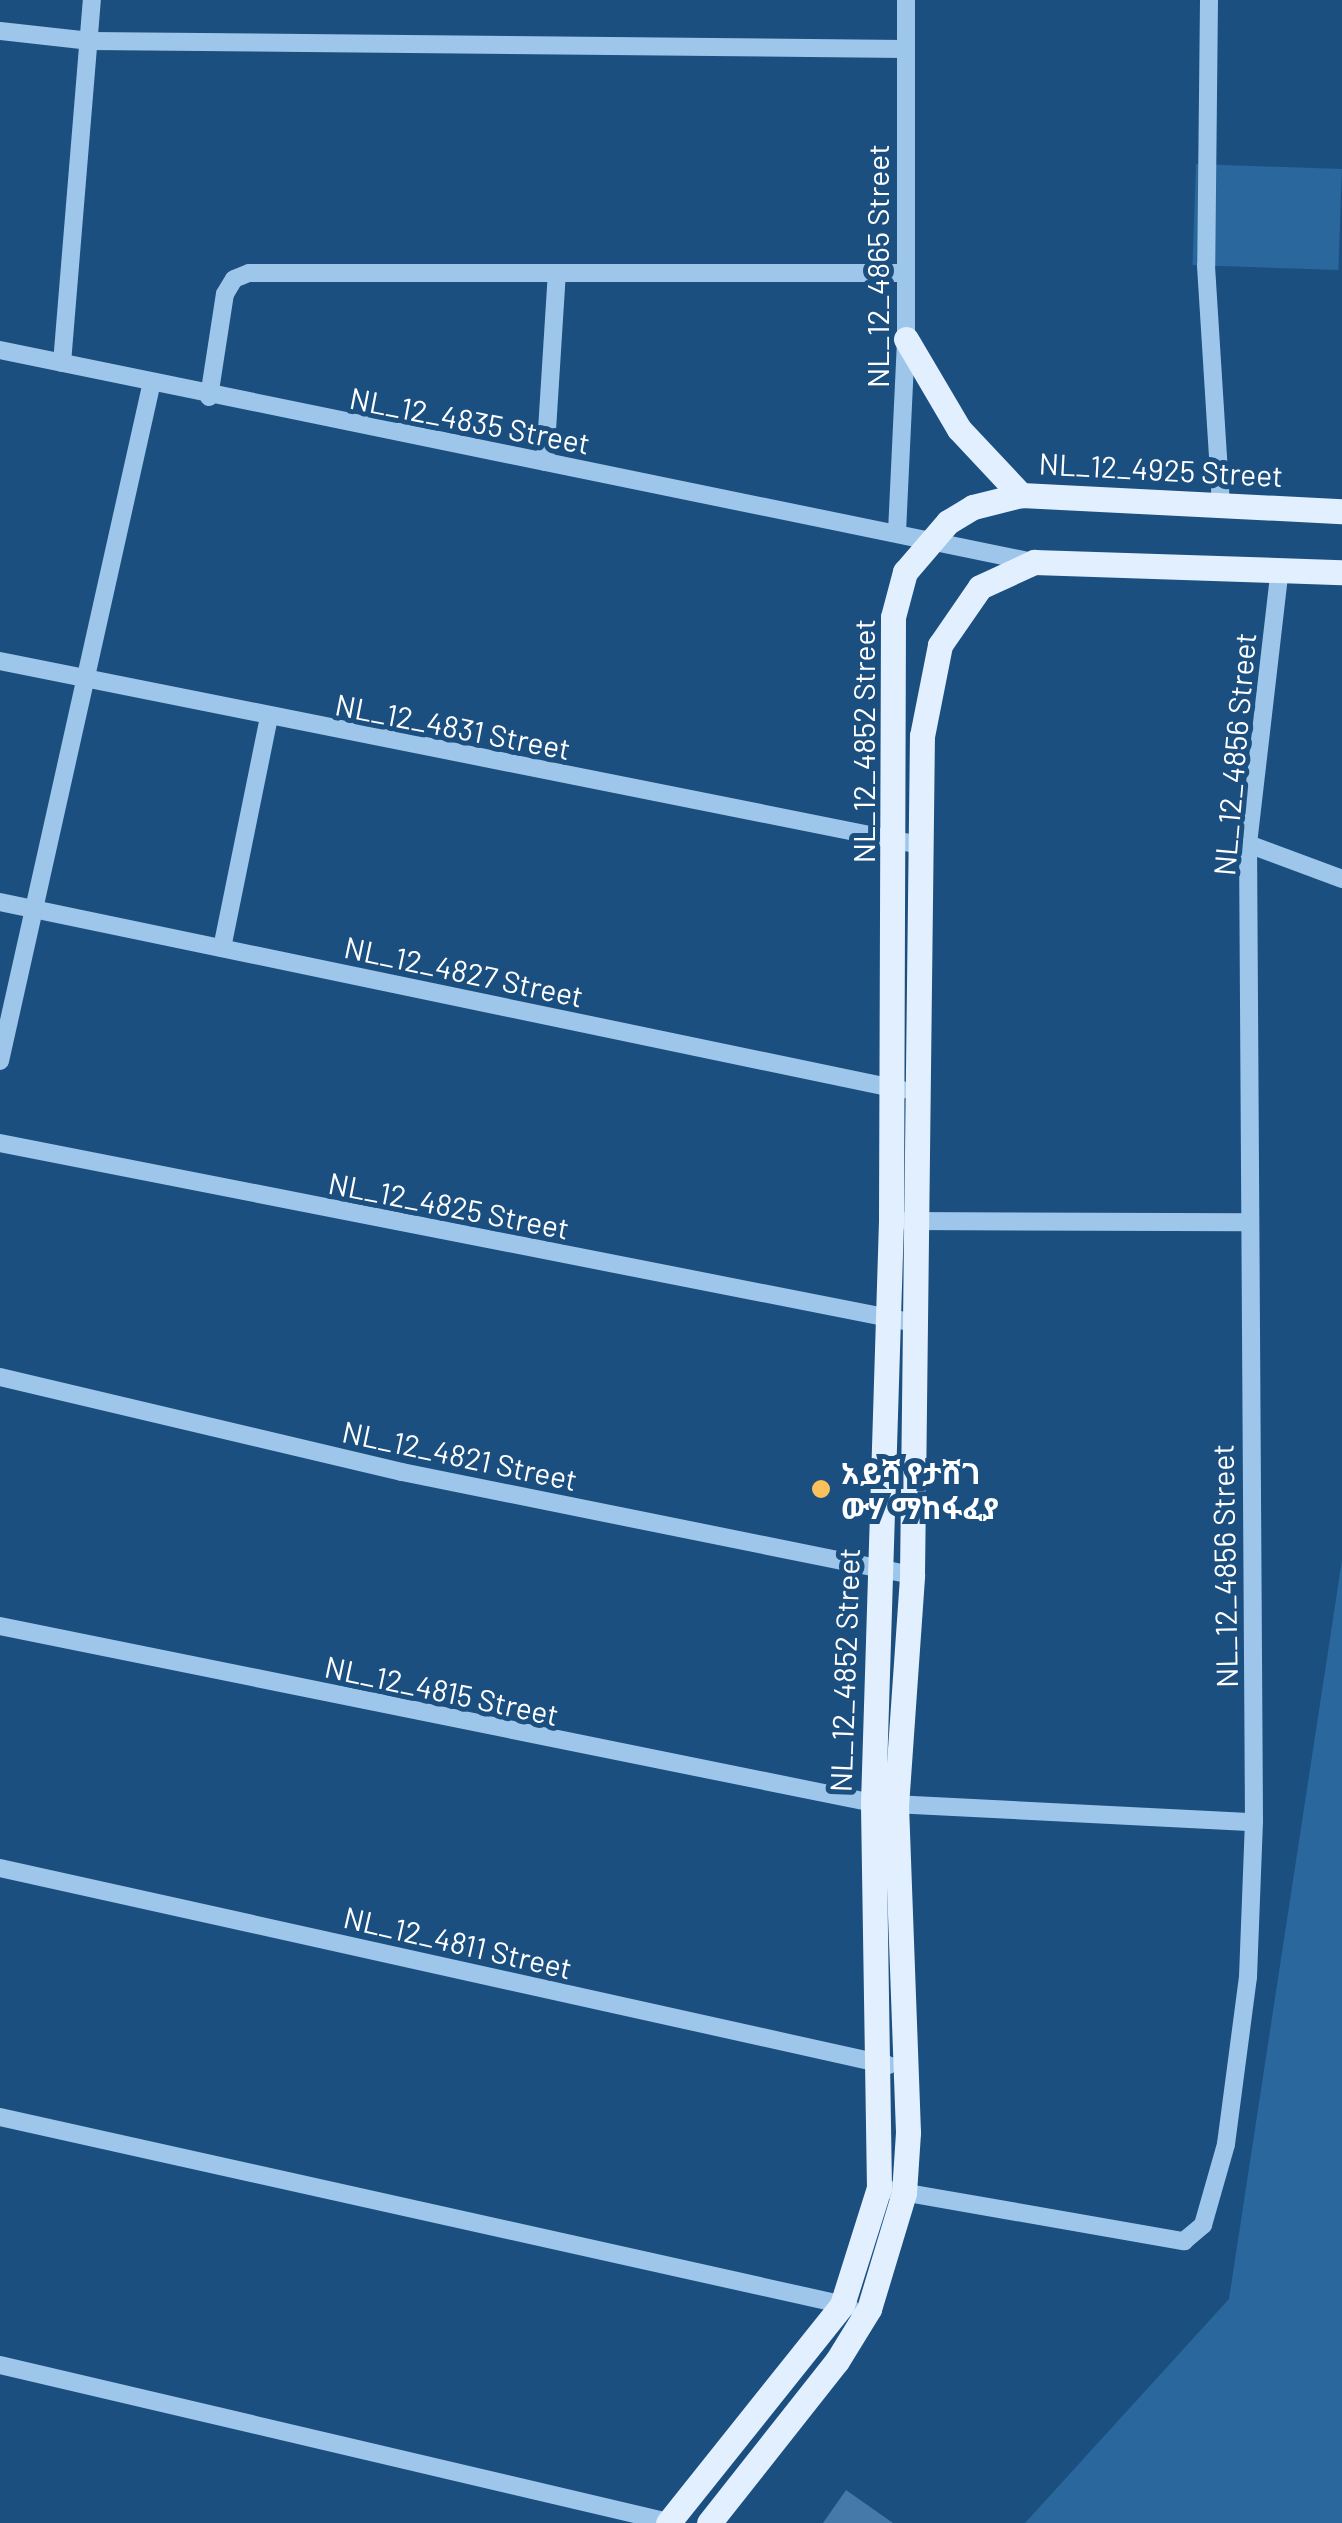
<!DOCTYPE html>
<html>
<head>
<meta charset="utf-8">
<style>
	body { margin:0 }
	#map { position:relative; width:1342px; height:2523px; overflow:hidden; background:#1b4f80; font-family:Barlow,"Noto Sans Ethiopic",sans-serif }
	div>[style] { position:absolute }
	[style*='--x'] { left:calc(var(--x)*1px); top:calc(var(--y)*1px); width:calc(var(--w)*1px); rotate:calc(var(--a)*1deg) }
	.green>* { inset:0; background:#2a679d; transform-origin:0 0 }
	.building>* { inset:0; background:#4479aa }
	.minor>* { height:18px; margin:-9px; padding:0 9px; transform-origin:9px; border-radius:9px; background:#9ec6ea }
	.major>* { height:25px; margin:-12.5px; padding:0 12.5px; transform-origin:12.5px; border-radius:12.5px; background:#e2effe }
	.dots>* { width:28px; height:28px; translate:-50% -50%; box-sizing:border-box; border:5px solid #1b4f80; border-radius:50% }
	span { translate:-50% -50%; white-space:nowrap; text-align:center; line-height:1.15; -webkit-text-stroke:10px #1b4f80; paint-order:stroke }
	.street-label { font-size:30px; color:#fff }
	.poi-label { font-size:30px; color:#fff; font-weight:700 }
	.left { translate:0 -50%; text-align:left }
</style>
</head>
<body>
<div id="map">
	<div class="green">
		<i style="left:1196px;top:164px;width:146px;height:101px;rotate:2deg"></i>
		<i style="clip-path:polygon(1342px 1560px,1342px 2523px,1025px 2523px,1229px 2299px)"></i>
	</div>
	<div class="building">
		<i style="clip-path:polygon(846px 2490px,893px 2523px,823px 2523px)"></i>
	</div>
	<div class="minor">
		<i style="--x:1209;--y:0;--w:266;--a:90.6"></i>
		<i style="--x:1206;--y:266;--w:237;--a:86.4"></i>
		<i style="--x:0;--y:31;--w:91;--a:6.3"></i>
		<i style="--x:90;--y:41;--w:815;--a:0.56"></i>
		<i style="--x:0;--y:350;--w:1055;--a:11.6"></i>
		<i style="--x:62;--y:363;--w:364;--a:-85.3"></i>
		<i style="--x:209;--y:397;--w:104;--a:-81.2"></i>
		<i style="--x:225;--y:294;--w:17;--a:-59"></i>
		<i style="--x:234;--y:279;--w:16;--a:-22"></i>
		<i style="--x:249;--y:273;--w:656;--a:0"></i>
		<i style="--x:545;--y:462;--w:189;--a:-86.4"></i>
		<i style="--x:897;--y:532;--w:193;--a:-87.3"></i>
		<i style="--x:906;--y:339;--w:339;--a:-90"></i>
		<i style="--x:0;--y:661;--w:938;--a:11.31"></i>
		<i style="--x:1248;--y:844;--w:100;--a:20.4"></i>
		<i style="--x:0;--y:902;--w:921;--a:11.77"></i>
		<i style="--x:222;--y:948;--w:236;--a:-78.5"></i>
		<i style="--x:0;--y:1061;--w:692;--a:-77.39"></i>
		<i style="--x:0;--y:1143;--w:933;--a:11.13"></i>
		<i style="--x:906;--y:1221;--w:342;--a:0.2"></i>
		<i style="--x:0;--y:1377;--w:413;--a:13.3"></i>
		<i style="--x:402;--y:1472;--w:520;--a:11.42"></i>
		<i style="--x:0;--y:1626;--w:891;--a:11.46"></i>
		<i style="--x:873;--y:1803;--w:381;--a:2.9"></i>
		<i style="--x:0;--y:1868;--w:910;--a:12.51"></i>
		<i style="--x:0;--y:2117;--w:870;--a:12.55"></i>
		<i style="--x:879;--y:2188;--w:310;--a:9.9"></i>
		<i style="--x:1184;--y:2241;--w:25;--a:-40"></i>
		<i style="--x:1203;--y:2225;--w:84;--a:-74.1"></i>
		<i style="--x:1226;--y:2144;--w:168;--a:-82.5"></i>
		<i style="--x:1248;--y:1977;--w:155;--a:-87.8"></i>
		<i style="--x:1254;--y:1822;--w:978;--a:-90.35"></i>
		<i style="--x:1248;--y:844;--w:277;--a:-83.4"></i>
		<i style="--x:0;--y:2365;--w:691;--a:13.21"></i>
	</div>
	<div class="major">
		<i style="--x:906;--y:339;--w:104;--a:59.5"></i>
		<i style="--x:959;--y:429;--w:91;--a:46.8"></i>
		<i style="--x:668;--y:2523;--w:279;--a:-51.4"></i>
		<i style="--x:842;--y:2305;--w:123;--a:-72.5"></i>
		<i style="--x:879;--y:2188;--w:385;--a:-90.9"></i>
		<i style="--x:873;--y:1803;--w:583;--a:-88.23"></i>
		<i style="--x:891;--y:1220;--w:603;--a:-89.81"></i>
		<i style="--x:893;--y:617;--w:47;--a:-75.1"></i>
		<i style="--x:905;--y:572;--w:66;--a:-49.3"></i>
		<i style="--x:948;--y:522;--w:29;--a:-31"></i>
		<i style="--x:973;--y:507;--w:49;--a:-14"></i>
		<i style="--x:1021;--y:495;--w:321;--a:2.9"></i>
		<i style="--x:709;--y:2523;--w:206;--a:-51.7"></i>
		<i style="--x:837;--y:2361;--w:61;--a:-58.4"></i>
		<i style="--x:869;--y:2309;--w:121;--a:-73.2"></i>
		<i style="--x:904;--y:2193;--w:61;--a:-86.2"></i>
		<i style="--x:908;--y:2132;--w:326;--a:-92.1"></i>
		<i style="--x:896;--y:1806;--w:232;--a:-86"></i>
		<i style="--x:912;--y:1575;--w:839;--a:-89.32"></i>
		<i style="--x:922;--y:736;--w:93;--a:-78.8"></i>
		<i style="--x:940;--y:645;--w:70;--a:-55.4"></i>
		<i style="--x:980;--y:587;--w:60;--a:-24.8"></i>
		<i style="--x:1034;--y:562;--w:308;--a:1.9"></i>
	</div>
	<div class="dots">
		<i style="left:821px;top:1489px;background:#fbc15b"></i>
	</div>
	<div class="street-label">
		<span style="left:877px;top:266px;rotate:-90deg">NL_12_4865 Street</span>
		<span style="left:470px;top:420px;rotate:11deg">NL_12_4835 Street</span>
		<span style="left:1161px;top:469px;rotate:3deg">NL_12_4925 Street</span>
		<span style="left:453px;top:726px;rotate:11deg">NL_12_4831 Street</span>
		<span style="left:863px;top:741px;rotate:-90deg">NL_12_4852 Street</span>
		<span style="left:1234px;top:754px;rotate:-85deg">NL_12_4856 Street</span>
		<span style="left:464px;top:971px;rotate:12deg">NL_12_4827 Street</span>
		<span style="left:449px;top:1205px;rotate:11deg">NL_12_4825 Street</span>
		<span style="left:460px;top:1455px;rotate:12deg">NL_12_4821 Street</span>
		<span style="left:1224px;top:1566px;rotate:-91deg">NL_12_4856 Street</span>
		<span style="left:844px;top:1670px;rotate:-88deg">NL_12_4852 Street</span>
		<span style="left:442px;top:1690px;rotate:12deg">NL_12_4815 Street</span>
		<span style="left:458px;top:1942px;rotate:13deg">NL_12_4811 Street</span>
	</div>
	<div class="poi-label">
		<span class="left" style="left:841px;top:1489px">አይሻ የታሸገ<br>ውሃ ማከፋፈያ</span>
	</div>
</div>
</body>
</html>
